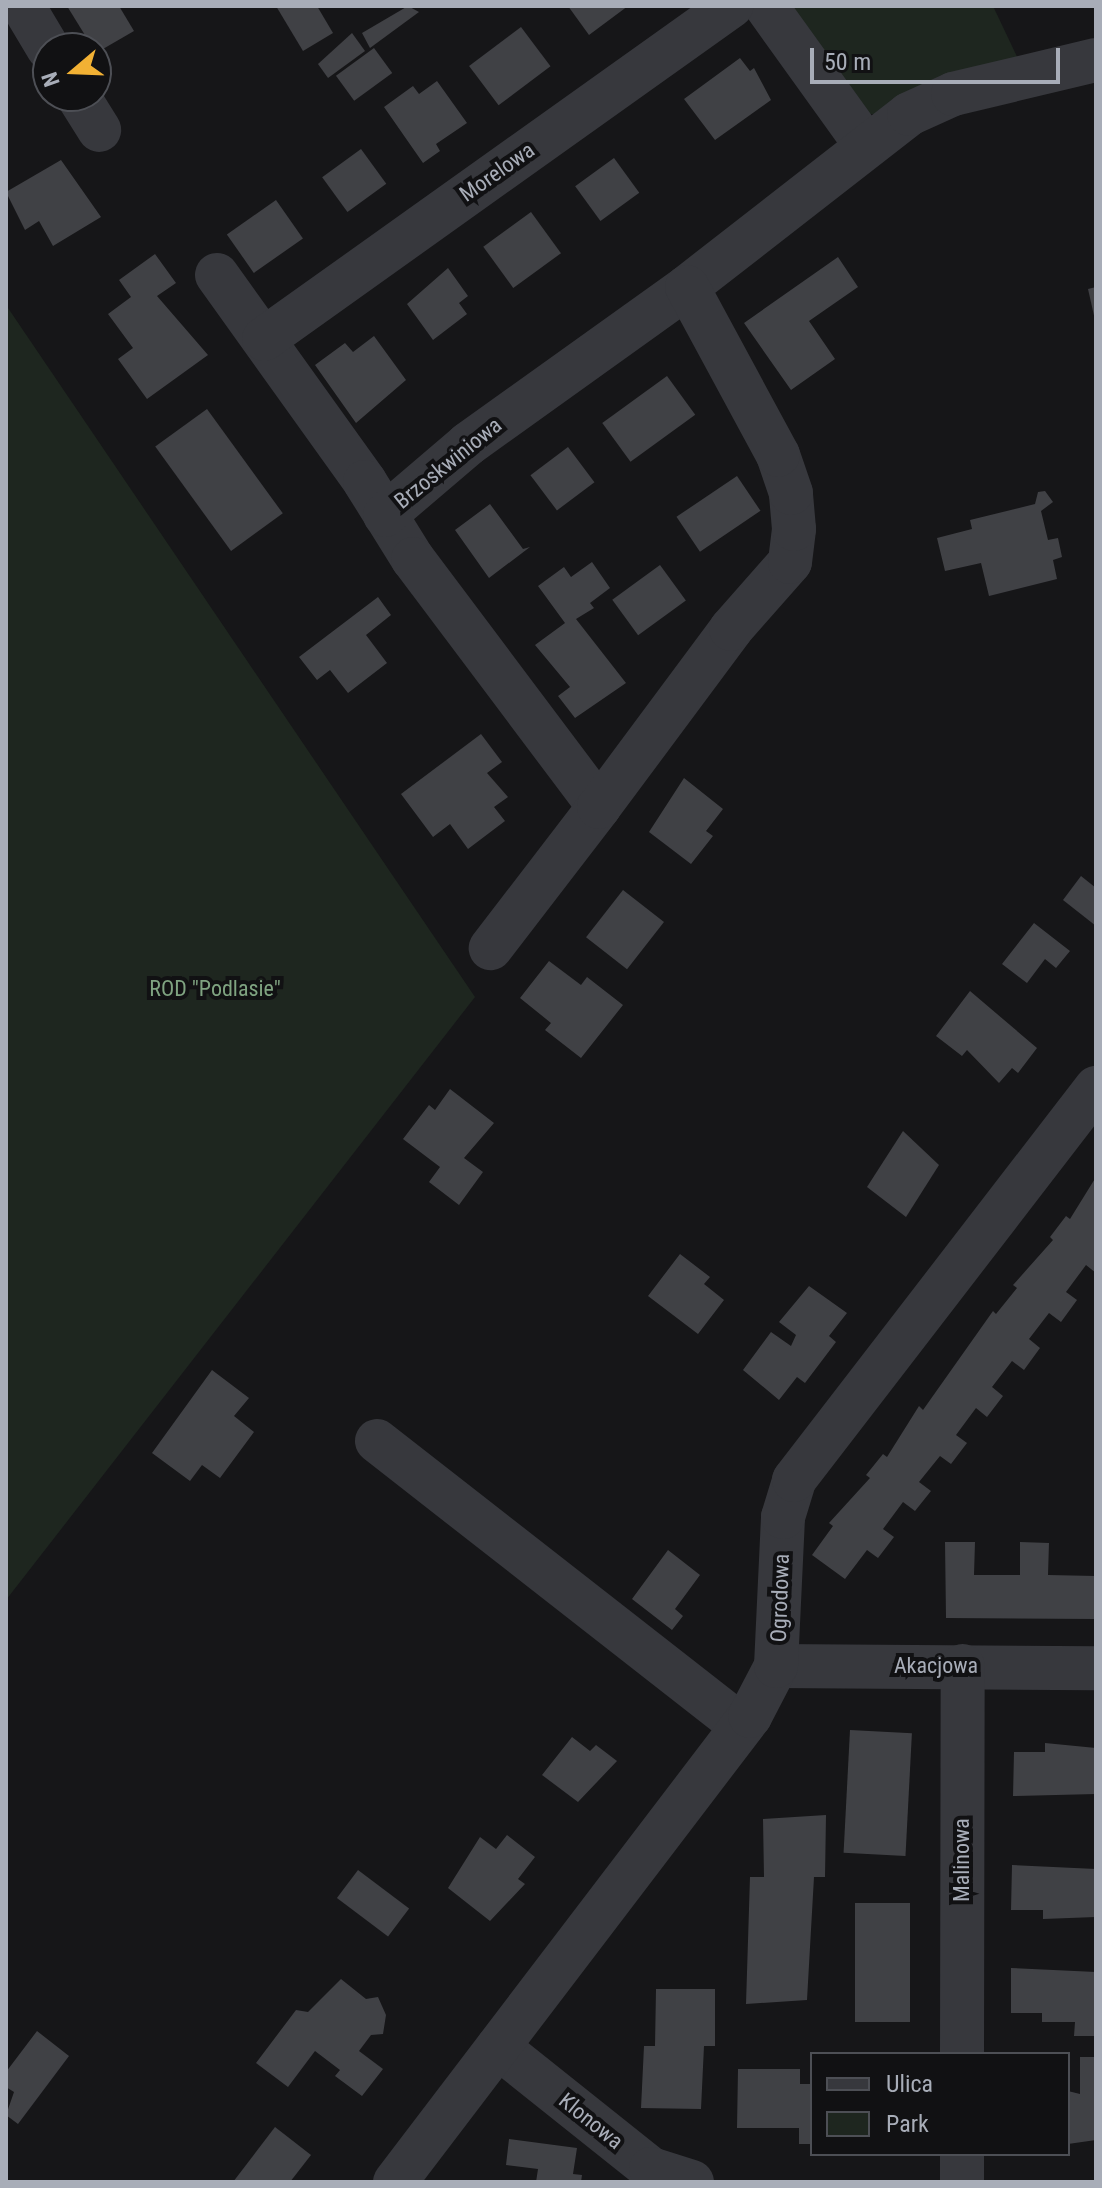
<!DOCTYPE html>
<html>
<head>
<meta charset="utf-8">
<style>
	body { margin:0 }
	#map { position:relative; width:1102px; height:2188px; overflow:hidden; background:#161618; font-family:"Roboto Condensed",sans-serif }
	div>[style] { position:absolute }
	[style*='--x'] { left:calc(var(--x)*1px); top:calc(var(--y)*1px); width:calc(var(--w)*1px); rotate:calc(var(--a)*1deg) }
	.green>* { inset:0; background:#1e261f }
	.building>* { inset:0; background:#404145; transform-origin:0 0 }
	.minor>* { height:44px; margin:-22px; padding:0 22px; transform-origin:22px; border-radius:22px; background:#37383d }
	span { translate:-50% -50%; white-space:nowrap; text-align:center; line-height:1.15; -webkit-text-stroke:8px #111113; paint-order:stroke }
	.street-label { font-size:22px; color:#a8adb8 }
	.park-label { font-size:22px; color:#7fa381 }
	.frame { position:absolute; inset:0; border:8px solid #a8adb8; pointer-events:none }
	.legend { position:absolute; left:810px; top:2052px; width:260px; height:104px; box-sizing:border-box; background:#111113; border:2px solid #4d4f55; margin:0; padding:10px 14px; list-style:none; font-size:24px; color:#a8adb8 }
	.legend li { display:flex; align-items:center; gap:16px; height:40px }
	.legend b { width:40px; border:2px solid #4d4f55 }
	.north { position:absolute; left:32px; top:32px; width:80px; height:80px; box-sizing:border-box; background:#111113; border:2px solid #4d4f55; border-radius:50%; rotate:251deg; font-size:22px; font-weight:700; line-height:32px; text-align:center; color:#a8adb8 }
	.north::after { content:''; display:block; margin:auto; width:28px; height:36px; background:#f2b134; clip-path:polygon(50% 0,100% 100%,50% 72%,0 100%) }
	.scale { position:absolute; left:810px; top:48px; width:250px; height:36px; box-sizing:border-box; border:4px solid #a8adb8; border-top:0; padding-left:10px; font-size:24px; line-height:28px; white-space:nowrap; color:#a8adb8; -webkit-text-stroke:6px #111113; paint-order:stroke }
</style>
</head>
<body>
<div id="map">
	<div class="green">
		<i style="clip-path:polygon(784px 6px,993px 6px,1021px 65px,877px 115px,866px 113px)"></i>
		<i style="clip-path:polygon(8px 308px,475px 997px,6px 1600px,6px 310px)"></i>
	</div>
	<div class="building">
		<i style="clip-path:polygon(67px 6px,119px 6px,134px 31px,96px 53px)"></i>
		<i style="clip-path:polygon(276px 6px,317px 6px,333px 33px,303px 51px)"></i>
		<i style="clip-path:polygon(408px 6px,419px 12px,370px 48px,362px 33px)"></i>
		<i style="clip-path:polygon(568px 6px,628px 6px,589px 35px)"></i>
		<i style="left:521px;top:27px;width:49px;height:65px;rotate:53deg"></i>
		<i style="clip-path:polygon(352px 33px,365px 51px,328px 78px,318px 64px)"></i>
		<i style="left:374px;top:48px;width:31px;height:47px;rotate:54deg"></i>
		<i style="clip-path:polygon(740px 58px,750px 71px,754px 68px,771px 100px,715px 140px,684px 99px)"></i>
		<i style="clip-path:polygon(437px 81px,467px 123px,436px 144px,440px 151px,423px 163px,384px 107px,413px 86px,419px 94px)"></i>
		<i style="left:361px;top:149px;width:43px;height:48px;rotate:54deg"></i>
		<i style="left:614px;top:158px;width:43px;height:48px;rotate:54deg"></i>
		<i style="clip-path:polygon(61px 160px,101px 217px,53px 246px,39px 221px,25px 230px,6px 192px)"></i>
		<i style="left:276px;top:200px;width:47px;height:60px;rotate:55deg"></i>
		<i style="left:531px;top:212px;width:51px;height:59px;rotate:54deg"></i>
		<i style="clip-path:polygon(155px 254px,176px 283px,157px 296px,208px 355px,147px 399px,118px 359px,133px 348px,108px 314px,131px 297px,119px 280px)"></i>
		<i style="clip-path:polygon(838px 257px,858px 287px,809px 321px,835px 359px,791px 390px,744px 323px)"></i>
		<i style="clip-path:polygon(448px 268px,468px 296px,459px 303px,467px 314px,433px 340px,407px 304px)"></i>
		<i style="clip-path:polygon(1096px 287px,1096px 319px,1095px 320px,1088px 289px)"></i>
		<i style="clip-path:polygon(374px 336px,406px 380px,356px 423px,315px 365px,345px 343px,353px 352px)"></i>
		<i style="left:667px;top:376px;width:48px;height:80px;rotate:54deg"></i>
		<i style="left:207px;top:409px;width:129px;height:64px;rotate:54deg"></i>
		<i style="left:568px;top:447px;width:44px;height:47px;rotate:53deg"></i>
		<i style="left:737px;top:476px;width:42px;height:73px;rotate:56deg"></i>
		<i style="clip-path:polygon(1045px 491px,1053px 502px,1041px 511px,1048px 540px,1058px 538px,1062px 557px,1053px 560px,1057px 579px,989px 596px,981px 563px,945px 571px,937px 538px,972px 529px,970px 520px,1035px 504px,1038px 492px)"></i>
		<i style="clip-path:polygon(490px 504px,523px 549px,530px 547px,489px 578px,455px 530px)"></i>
		<i style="clip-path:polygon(592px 562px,610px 588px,590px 603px,594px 608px,576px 619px,626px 683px,575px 718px,558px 696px,570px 687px,535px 645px,565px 623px,538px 586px,564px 567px,571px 577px)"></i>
		<i style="left:660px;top:565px;width:44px;height:59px;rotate:54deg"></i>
		<i style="clip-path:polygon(378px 597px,391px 615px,366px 635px,387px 663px,348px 693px,330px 670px,317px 680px,299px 657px)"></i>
		<i style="clip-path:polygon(481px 734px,502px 762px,487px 773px,508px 797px,494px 807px,505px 821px,468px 849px,450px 824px,433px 837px,401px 794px)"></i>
		<i style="clip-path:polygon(684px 778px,723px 809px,706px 831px,713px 836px,691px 864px,649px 832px)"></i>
		<i style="clip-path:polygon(1081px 876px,1096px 888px,1096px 926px,1063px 900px)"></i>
		<i style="left:623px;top:890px;width:52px;height:60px;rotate:38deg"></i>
		<i style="clip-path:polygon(1034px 923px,1070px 951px,1056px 968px,1045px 959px,1027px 983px,1002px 964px)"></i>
		<i style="clip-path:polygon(549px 961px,581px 985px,587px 977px,623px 1005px,581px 1058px,545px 1030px,551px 1023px,520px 998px)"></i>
		<i style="clip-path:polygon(970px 991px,1037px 1048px,1018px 1073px,1012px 1068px,999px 1083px,967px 1050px,962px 1056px,936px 1036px)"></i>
		<i style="clip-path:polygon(450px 1089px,494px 1123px,464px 1158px,483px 1172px,459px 1205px,429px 1182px,440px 1167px,403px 1139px,429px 1105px,435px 1110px)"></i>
		<i style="clip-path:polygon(903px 1131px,939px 1165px,906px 1217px,867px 1187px)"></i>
		<i style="clip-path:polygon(1096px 1177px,1096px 1273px,1086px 1265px,1066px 1292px,1077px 1300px,1061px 1322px,1049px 1313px,1029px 1339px,1040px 1348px,1024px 1370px,1012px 1361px,992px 1387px,1003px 1396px,987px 1417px,976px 1408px,956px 1435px,967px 1443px,951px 1464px,940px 1456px,919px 1482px,931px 1491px,915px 1511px,903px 1502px,883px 1529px,894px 1537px,878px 1558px,867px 1550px,845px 1579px,812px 1555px,833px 1526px,829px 1523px,870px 1478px,866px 1475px,883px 1454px,887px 1457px,919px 1406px,923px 1410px,993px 1311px,996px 1314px,1017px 1288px,1013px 1285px,1053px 1240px,1050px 1237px,1066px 1216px,1070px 1219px)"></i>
		<i style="clip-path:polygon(680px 1254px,710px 1277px,704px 1284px,724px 1300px,698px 1334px,648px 1296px)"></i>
		<i style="clip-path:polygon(809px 1286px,847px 1313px,829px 1336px,836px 1342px,805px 1383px,797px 1377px,779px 1400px,743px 1370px,771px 1332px,791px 1346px,796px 1335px,779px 1322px)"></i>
		<i style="clip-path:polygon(212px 1370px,249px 1398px,234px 1416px,254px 1432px,220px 1478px,202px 1465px,190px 1481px,152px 1453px)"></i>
		<i style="clip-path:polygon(945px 1542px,975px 1542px,974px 1575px,1020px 1575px,1020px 1542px,1049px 1543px,1048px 1575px,1096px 1576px,1096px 1619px,946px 1618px)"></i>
		<i style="clip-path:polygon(668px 1550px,700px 1575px,675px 1609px,683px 1616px,672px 1630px,632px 1599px)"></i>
		<i style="left:850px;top:1730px;width:62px;height:123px;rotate:3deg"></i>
		<i style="clip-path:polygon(572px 1737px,590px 1751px,596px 1745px,617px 1761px,578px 1802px,542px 1775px)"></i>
		<i style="clip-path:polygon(1045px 1743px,1096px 1748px,1096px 1794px,1013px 1796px,1014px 1752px,1045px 1752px)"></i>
		<i style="clip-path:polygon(826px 1815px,825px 1877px,814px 1877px,807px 2000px,746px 2004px,750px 1877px,764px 1877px,763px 1819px)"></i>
		<i style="clip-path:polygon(507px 1835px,535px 1857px,518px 1879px,525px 1884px,490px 1921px,448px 1888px,480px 1837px,496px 1849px)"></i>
		<i style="clip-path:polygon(1012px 1865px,1096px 1869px,1096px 1917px,1043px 1919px,1043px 1910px,1011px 1910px)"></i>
		<i style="left:358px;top:1870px;width:64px;height:35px;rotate:37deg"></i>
		<i style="left:855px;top:1903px;width:55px;height:119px"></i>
		<i style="clip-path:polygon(1011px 1968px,1096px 1972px,1096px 2036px,1074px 2036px,1075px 2022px,1042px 2022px,1042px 2013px,1011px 2013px)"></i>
		<i style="clip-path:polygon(341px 1979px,366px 1999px,378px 1997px,386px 2015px,383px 2034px,371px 2035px,359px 2051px,383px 2069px,362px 2096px,335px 2076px,340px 2070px,315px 2051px,288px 2087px,256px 2063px,296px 2010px,308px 2012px)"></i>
		<i style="clip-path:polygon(656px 1989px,715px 1989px,715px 2046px,704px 2046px,701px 2109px,641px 2108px,644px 2046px,655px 2046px)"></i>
		<i style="clip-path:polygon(37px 2031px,69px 2056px,18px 2124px,6px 2115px,14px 2092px,6px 2087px,6px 2072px)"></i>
		<i style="clip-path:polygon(1080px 2057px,1096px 2057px,1096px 2140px,1068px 2144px,1068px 2091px,1080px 2094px)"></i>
		<i style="clip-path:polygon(738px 2069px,800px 2069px,800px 2084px,812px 2084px,812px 2144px,799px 2144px,799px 2128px,737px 2128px)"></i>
		<i style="clip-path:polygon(275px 2127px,311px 2155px,290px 2182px,233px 2182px)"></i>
		<i style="clip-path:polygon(509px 2139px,577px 2148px,573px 2174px,582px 2175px,581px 2182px,536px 2182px,538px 2169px,506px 2165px)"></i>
	</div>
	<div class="minor">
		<i style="--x:23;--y:6;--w:49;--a:59.2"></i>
		<i style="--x:766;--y:6;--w:171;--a:54.3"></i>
		<i style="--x:78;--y:96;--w:40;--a:58"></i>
		<i style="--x:217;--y:275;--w:254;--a:54.4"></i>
		<i style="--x:365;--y:482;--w:91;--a:58.1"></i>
		<i style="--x:413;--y:559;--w:310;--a:53.1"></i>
		<i style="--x:599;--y:807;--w:178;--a:127.5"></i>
		<i style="--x:264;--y:339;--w:574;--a:-35.49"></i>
		<i style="--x:385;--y:515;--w:109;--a:-40.5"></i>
		<i style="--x:468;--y:444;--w:269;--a:-35.6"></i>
		<i style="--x:687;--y:287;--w:281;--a:-37.9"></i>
		<i style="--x:909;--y:114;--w:48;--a:-24.4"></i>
		<i style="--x:953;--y:94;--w:147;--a:-13.4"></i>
		<i style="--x:599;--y:807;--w:222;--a:-53.4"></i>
		<i style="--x:731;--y:629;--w:89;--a:-48.6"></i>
		<i style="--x:790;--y:562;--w:33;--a:-83"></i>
		<i style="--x:794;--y:529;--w:36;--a:-95"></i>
		<i style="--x:791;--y:493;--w:40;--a:-108.9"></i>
		<i style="--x:778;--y:455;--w:191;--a:-118.4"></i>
		<i style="--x:377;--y:1441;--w:463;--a:38"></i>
		<i style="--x:776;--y:1666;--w:320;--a:0.4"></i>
		<i style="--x:498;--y:2047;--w:196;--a:38.6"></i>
		<i style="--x:651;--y:2169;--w:43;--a:17.6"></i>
		<i style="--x:962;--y:2054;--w:388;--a:-89.9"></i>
		<i style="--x:395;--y:2182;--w:586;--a:-52.7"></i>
		<i style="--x:750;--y:1716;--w:56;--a:-62.5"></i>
		<i style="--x:776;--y:1666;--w:149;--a:-87.3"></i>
		<i style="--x:783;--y:1517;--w:39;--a:-73"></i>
		<i style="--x:794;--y:1480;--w:495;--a:-52.4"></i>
		<i style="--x:962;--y:2182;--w:28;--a:-90"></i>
	</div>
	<div class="street-label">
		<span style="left:497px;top:172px;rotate:-35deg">Morelowa</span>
		<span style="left:448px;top:463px;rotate:-39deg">Brzoskwiniowa</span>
		<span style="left:780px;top:1598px;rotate:-88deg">Ogrodowa</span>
		<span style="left:936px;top:1666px">Akacjowa</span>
		<span style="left:962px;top:1860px;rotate:-90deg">Malinowa</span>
		<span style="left:591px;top:2121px;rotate:39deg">Klonowa</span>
	</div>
	<div class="park-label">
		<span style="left:215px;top:989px">ROD "Podlasie"</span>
	</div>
	<div class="frame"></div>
	<ul class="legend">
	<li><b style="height:10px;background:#37383d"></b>Ulica</li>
	<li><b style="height:22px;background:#1e261f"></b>Park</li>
	</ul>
	<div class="north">N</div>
	<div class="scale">50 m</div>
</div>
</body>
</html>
